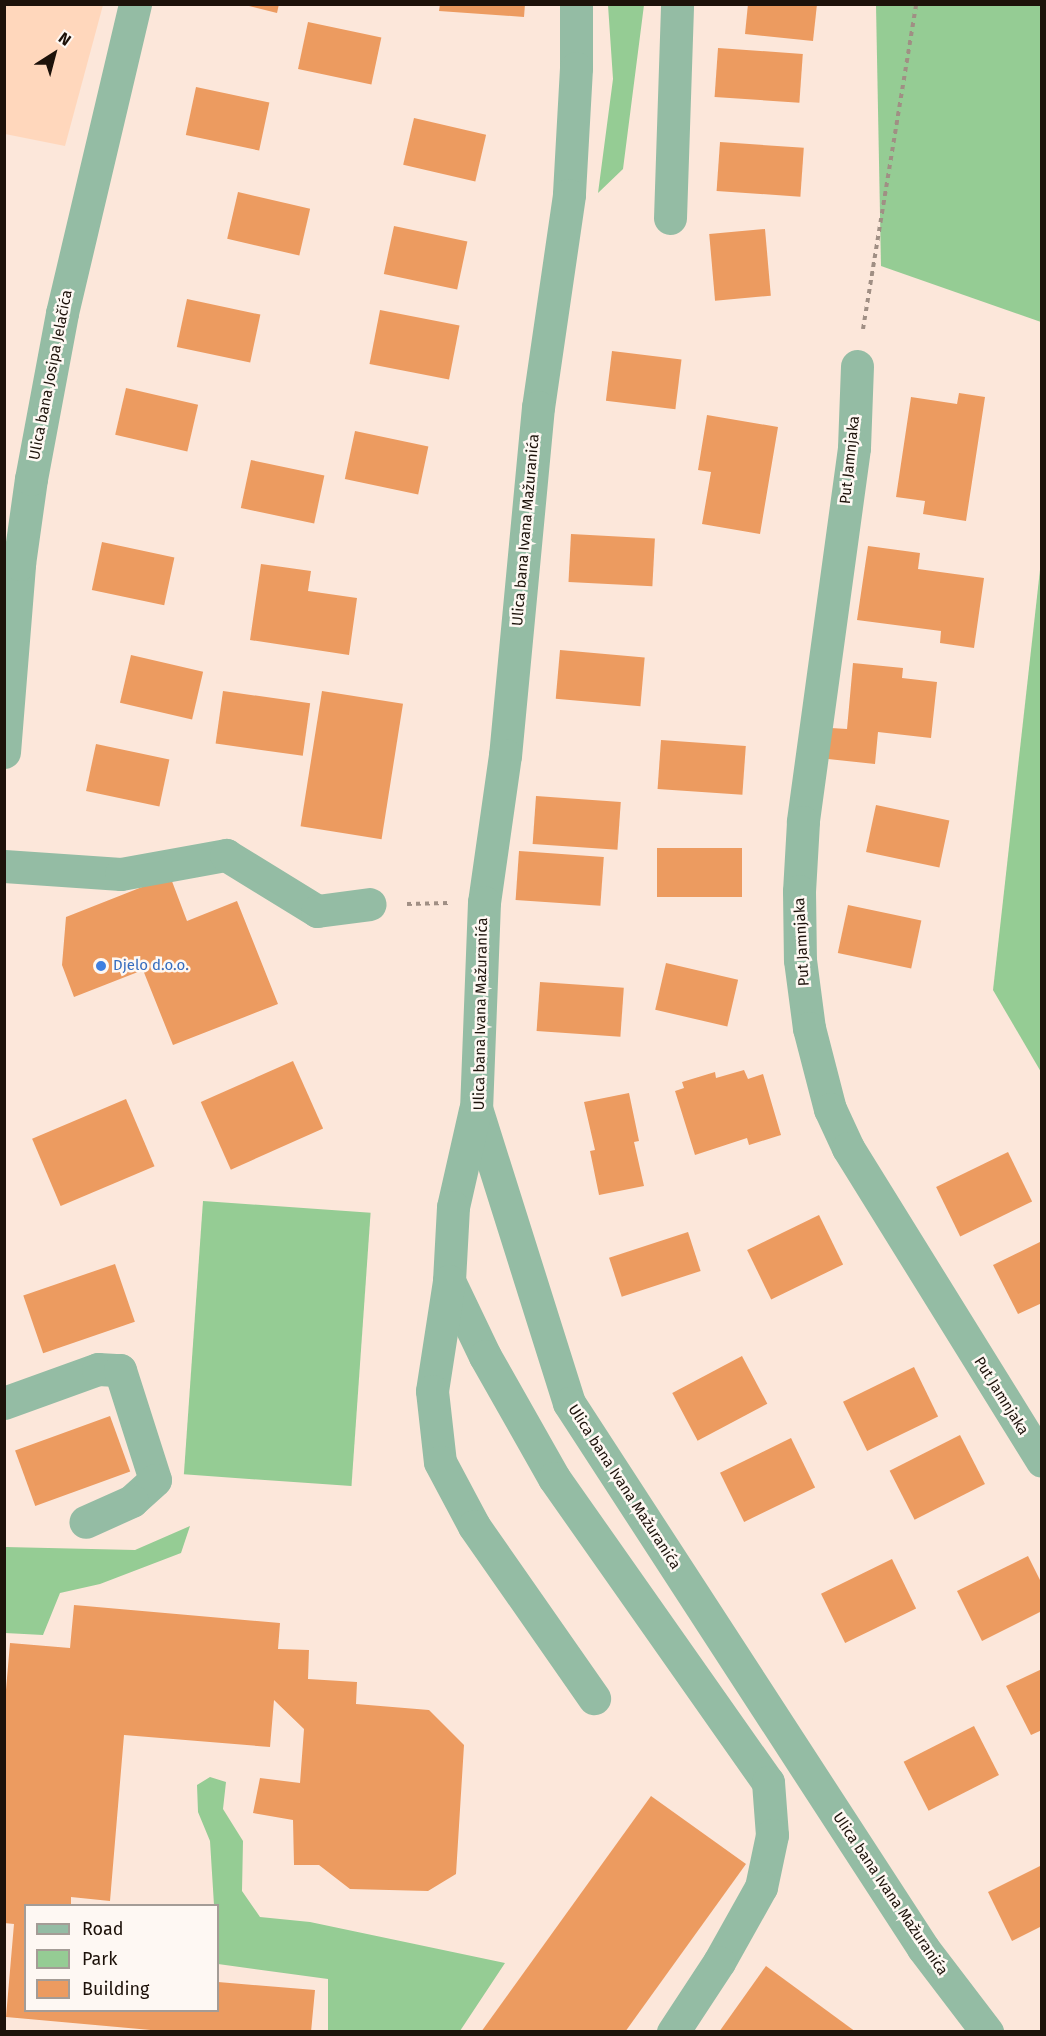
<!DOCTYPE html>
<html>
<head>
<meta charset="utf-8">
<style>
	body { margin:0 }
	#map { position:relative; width:1046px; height:2036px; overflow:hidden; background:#fce7da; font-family:"Fira Sans",sans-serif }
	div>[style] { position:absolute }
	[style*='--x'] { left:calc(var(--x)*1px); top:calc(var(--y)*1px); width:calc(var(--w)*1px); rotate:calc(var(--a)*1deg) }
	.built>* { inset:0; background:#ffd7bc }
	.green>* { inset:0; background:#95cc94; transform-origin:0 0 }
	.building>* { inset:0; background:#ec9b60; transform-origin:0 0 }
	.path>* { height:4px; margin-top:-2px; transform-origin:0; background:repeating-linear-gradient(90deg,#a08f84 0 4.5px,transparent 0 9px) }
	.minor>* { height:33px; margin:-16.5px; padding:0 16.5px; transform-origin:16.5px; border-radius:16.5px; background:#94bca4 }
	.dots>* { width:16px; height:16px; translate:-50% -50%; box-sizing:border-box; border:3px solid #fef8f3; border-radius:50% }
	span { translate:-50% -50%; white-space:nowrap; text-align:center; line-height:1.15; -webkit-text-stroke:5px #fef8f3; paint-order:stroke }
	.street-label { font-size:15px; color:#1d120a }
	.shop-label { font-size:15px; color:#366cbe }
	.left { translate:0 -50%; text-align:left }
	.frame { position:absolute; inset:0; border:6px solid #1d120a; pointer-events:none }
	.legend { position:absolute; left:24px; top:1904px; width:195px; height:108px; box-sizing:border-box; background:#fef8f3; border:2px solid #a49c96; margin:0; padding:8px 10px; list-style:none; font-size:18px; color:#1d120a }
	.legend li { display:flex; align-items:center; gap:12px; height:30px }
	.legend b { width:30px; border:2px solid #a49c96 }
	.north { position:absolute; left:24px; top:24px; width:60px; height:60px; -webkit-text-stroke:4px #fef8f3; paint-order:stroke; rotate:36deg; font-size:16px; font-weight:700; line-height:24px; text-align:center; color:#1d120a }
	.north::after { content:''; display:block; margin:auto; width:21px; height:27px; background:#1d120a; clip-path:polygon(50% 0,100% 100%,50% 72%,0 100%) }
</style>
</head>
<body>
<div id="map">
	<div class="built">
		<i style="clip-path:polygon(4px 5px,103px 5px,65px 146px,5px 134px)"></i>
	</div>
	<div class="green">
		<i style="clip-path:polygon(608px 5px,644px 5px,623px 169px,598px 193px,613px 79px)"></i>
		<i style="clip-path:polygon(876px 5px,1041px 5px,1041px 322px,881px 266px)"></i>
		<i style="clip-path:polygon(1041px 561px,1042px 1072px,1041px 1072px,993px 990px)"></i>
		<i style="left:203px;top:1201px;width:168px;height:274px;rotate:4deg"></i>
		<i style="clip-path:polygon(190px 1526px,181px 1553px,100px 1584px,60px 1593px,43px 1635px,5px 1633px,5px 1547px,135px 1550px)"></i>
		<i style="clip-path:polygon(210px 1777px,226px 1782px,223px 1809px,243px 1841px,242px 1891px,260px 1917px,310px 1922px,505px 1963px,460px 2031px,328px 2031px,328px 1979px,218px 1964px,218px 1906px,214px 1905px,210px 1841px,198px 1812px,197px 1785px)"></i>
	</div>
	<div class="building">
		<i style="clip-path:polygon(241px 4px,279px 4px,277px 13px)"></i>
		<i style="clip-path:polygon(440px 4px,525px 4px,524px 17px,439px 11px)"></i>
		<i style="clip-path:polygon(748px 4px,817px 4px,813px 41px,745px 34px)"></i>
		<i style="left:308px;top:22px;width:75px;height:48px;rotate:12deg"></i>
		<i style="left:718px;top:48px;width:85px;height:49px;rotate:4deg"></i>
		<i style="left:196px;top:87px;width:75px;height:49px;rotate:12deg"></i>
		<i style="left:414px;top:118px;width:74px;height:48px;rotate:13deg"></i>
		<i style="left:720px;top:142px;width:84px;height:49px;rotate:4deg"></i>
		<i style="left:238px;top:192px;width:74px;height:48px;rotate:13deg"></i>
		<i style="left:394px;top:226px;width:75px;height:49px;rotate:12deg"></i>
		<i style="left:765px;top:229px;width:67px;height:56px;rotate:85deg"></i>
		<i style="left:187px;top:299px;width:75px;height:49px;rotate:12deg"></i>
		<i style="left:380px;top:310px;width:81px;height:55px;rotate:11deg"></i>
		<i style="left:612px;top:351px;width:70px;height:50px;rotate:7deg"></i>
		<i style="left:126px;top:388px;width:74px;height:48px;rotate:13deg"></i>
		<i style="clip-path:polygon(959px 393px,985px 397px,966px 521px,923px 514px,925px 501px,896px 497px,911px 397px,957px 404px)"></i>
		<i style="clip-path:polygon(707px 415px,778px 427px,760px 534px,702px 524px,711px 472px,698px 470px)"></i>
		<i style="left:355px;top:431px;width:75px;height:49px;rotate:12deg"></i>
		<i style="left:251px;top:460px;width:75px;height:49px;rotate:12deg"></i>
		<i style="left:571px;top:534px;width:84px;height:48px;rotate:3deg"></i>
		<i style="left:102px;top:542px;width:74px;height:49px;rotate:12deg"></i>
		<i style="clip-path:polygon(868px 546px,920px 553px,918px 569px,984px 578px,974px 648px,940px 643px,941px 631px,857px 620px)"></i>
		<i style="clip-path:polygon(261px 564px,311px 571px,308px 591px,357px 598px,349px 655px,250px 640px)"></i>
		<i style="left:560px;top:650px;width:85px;height:49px;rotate:5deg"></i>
		<i style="left:131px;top:655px;width:74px;height:49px;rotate:13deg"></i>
		<i style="clip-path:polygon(853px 663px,903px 668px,902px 678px,937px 682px,931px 738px,878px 732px,875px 764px,828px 759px,831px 728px,847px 729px)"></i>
		<i style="left:223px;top:691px;width:88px;height:53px;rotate:8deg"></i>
		<i style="left:322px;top:691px;width:82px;height:137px;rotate:9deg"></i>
		<i style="left:661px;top:740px;width:85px;height:49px;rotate:4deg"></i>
		<i style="left:96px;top:744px;width:75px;height:48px;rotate:12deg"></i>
		<i style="left:536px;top:796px;width:85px;height:48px;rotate:4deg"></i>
		<i style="left:876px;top:805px;width:75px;height:48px;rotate:12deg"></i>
		<i style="left:657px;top:848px;width:85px;height:49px"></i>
		<i style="left:519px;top:851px;width:85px;height:49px;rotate:4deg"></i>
		<i style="clip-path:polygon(170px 876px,187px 921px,237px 901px,278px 1004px,173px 1045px,143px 970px,74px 997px,62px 965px,66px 917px)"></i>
		<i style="left:848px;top:905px;width:75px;height:49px;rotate:12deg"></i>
		<i style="left:666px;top:963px;width:74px;height:48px;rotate:13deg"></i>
		<i style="left:540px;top:982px;width:84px;height:49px;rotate:4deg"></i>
		<i style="left:293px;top:1061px;width:74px;height:101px;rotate:66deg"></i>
		<i style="clip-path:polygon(744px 1070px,748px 1079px,763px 1074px,781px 1135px,749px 1145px,747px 1138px,695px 1155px,675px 1091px,684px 1088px,682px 1082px,715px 1072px,716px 1078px)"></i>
		<i style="clip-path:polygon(629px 1093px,639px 1141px,634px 1142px,644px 1186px,599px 1195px,590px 1151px,595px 1150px,584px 1102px)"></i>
		<i style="left:126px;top:1099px;width:73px;height:102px;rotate:67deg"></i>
		<i style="left:1008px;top:1152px;width:55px;height:80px;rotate:64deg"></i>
		<i style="left:819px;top:1215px;width:55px;height:80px;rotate:64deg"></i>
		<i style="left:688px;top:1232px;width:41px;height:83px;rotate:72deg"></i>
		<i style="clip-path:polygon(1042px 1241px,1042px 1303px,1018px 1314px,993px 1265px)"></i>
		<i style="left:115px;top:1264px;width:61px;height:97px;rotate:71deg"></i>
		<i style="left:742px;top:1356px;width:54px;height:79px;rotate:62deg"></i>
		<i style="left:914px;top:1367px;width:55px;height:79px;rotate:64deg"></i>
		<i style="left:110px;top:1416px;width:59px;height:101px;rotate:70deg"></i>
		<i style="left:960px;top:1435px;width:55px;height:79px;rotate:63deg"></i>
		<i style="left:791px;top:1438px;width:55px;height:79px;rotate:64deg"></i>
		<i style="clip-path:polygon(1028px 1556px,1042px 1584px,1042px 1611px,982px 1641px,957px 1591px)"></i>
		<i style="left:892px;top:1559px;width:55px;height:79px;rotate:64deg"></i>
		<i style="clip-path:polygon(74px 1605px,280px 1623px,278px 1649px,309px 1650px,308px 1679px,357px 1682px,356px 1704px,429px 1710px,464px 1745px,456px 1874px,428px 1891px,350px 1889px,319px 1865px,294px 1865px,293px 1820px,253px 1813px,260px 1778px,300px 1783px,304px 1729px,274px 1700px,270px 1747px,124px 1735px,110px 1901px,71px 1897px,71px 1906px,26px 1906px,26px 2010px,218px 2010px,218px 1982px,315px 1990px,311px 2032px,173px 2032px,6px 2017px,14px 1924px,4px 1923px,4px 1713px,10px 1643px,70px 1648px)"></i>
		<i style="clip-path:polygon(1042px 1669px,1042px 1730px,1031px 1735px,1006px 1686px)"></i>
		<i style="left:974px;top:1726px;width:55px;height:79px;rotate:63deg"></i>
		<i style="clip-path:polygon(651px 1796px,746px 1864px,625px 2032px,481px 2032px)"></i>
		<i style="clip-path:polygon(1042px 1865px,1042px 1926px,1012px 1941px,988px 1892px)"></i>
		<i style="clip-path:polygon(766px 1966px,856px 2032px,719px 2032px)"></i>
	</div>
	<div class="path">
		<i style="--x:863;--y:329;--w:329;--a:-80.7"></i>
		<i style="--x:407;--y:904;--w:41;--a:-1.4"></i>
	</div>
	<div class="minor">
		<i style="--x:576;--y:4;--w:64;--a:90"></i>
		<i style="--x:576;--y:68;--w:127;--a:93.2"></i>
		<i style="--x:569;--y:195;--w:214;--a:98.3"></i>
		<i style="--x:538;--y:407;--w:350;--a:95.4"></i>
		<i style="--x:505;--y:755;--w:148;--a:98.1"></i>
		<i style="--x:484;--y:902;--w:206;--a:92.2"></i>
		<i style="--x:476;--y:1108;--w:309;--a:72.5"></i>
		<i style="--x:569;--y:1403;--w:650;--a:56.99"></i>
		<i style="--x:923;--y:1948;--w:106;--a:52.7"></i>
		<i style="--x:670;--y:218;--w:214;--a:-88.1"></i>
		<i style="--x:857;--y:366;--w:82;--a:92.1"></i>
		<i style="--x:854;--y:448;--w:377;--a:97.8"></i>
		<i style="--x:803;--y:822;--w:69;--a:93.3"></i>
		<i style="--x:799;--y:891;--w:69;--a:89.2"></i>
		<i style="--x:800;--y:960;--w:69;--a:82.5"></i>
		<i style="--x:809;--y:1028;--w:84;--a:75.5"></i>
		<i style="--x:830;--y:1109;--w:43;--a:65.2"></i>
		<i style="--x:848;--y:1148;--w:368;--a:58.2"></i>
		<i style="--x:4;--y:752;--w:189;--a:-85.4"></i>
		<i style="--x:19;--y:564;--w:86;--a:-82"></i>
		<i style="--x:31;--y:479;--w:169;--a:-79.4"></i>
		<i style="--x:62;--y:313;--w:318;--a:-76.7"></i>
		<i style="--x:4;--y:866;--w:117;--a:3.9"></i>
		<i style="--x:121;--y:874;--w:107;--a:-10.3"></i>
		<i style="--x:226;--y:855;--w:107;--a:31.6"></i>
		<i style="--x:317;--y:911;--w:53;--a:-7.5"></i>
		<i style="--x:475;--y:1110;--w:99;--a:102.8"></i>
		<i style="--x:453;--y:1207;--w:74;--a:93.1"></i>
		<i style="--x:449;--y:1281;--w:83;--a:64.4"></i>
		<i style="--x:485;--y:1356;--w:140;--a:60.5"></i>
		<i style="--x:554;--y:1478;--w:372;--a:54.9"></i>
		<i style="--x:768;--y:1782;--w:53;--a:85.7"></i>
		<i style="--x:772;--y:1835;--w:53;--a:101.9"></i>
		<i style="--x:761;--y:1887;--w:86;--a:119.2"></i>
		<i style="--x:719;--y:1962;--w:84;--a:123.3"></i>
		<i style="--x:449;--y:1281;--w:111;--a:98.8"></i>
		<i style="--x:432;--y:1391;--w:71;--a:83.6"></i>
		<i style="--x:440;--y:1462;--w:72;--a:62"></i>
		<i style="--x:474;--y:1526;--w:210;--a:55.1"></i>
		<i style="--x:4;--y:1403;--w:100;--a:-19.9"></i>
		<i style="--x:98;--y:1369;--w:22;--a:3"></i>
		<i style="--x:120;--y:1370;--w:115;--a:72.3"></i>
		<i style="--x:155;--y:1480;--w:31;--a:138"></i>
		<i style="--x:132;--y:1501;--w:51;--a:155.9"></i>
	</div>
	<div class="dots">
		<i style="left:101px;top:966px;background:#3f7fe0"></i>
	</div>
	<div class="street-label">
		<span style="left:51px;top:375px;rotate:-79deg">Ulica bana Josipa Jelačića</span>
		<span style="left:850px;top:460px;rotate:-84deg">Put Jamnjaka</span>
		<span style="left:526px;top:530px;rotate:-85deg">Ulica bana Ivana Mažuranića</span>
		<span style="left:802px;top:942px;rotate:-93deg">Put Jamnjaka</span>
		<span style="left:481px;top:1014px;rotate:-89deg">Ulica bana Ivana Mažuranića</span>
		<span style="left:1001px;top:1396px;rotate:58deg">Put Jamnjaka</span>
		<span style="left:624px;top:1487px;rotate:57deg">Ulica bana Ivana Mažuranića</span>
		<span style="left:890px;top:1894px;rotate:56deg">Ulica bana Ivana Mažuranića</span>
	</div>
	<div class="shop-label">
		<span class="left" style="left:113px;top:966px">Djelo d.o.o.</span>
	</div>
	<div class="frame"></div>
	<ul class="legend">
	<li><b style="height:8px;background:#94bca4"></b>Road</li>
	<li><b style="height:16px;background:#95cc94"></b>Park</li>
	<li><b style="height:16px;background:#ec9b60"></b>Building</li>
	</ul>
	<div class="north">N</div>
</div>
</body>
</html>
